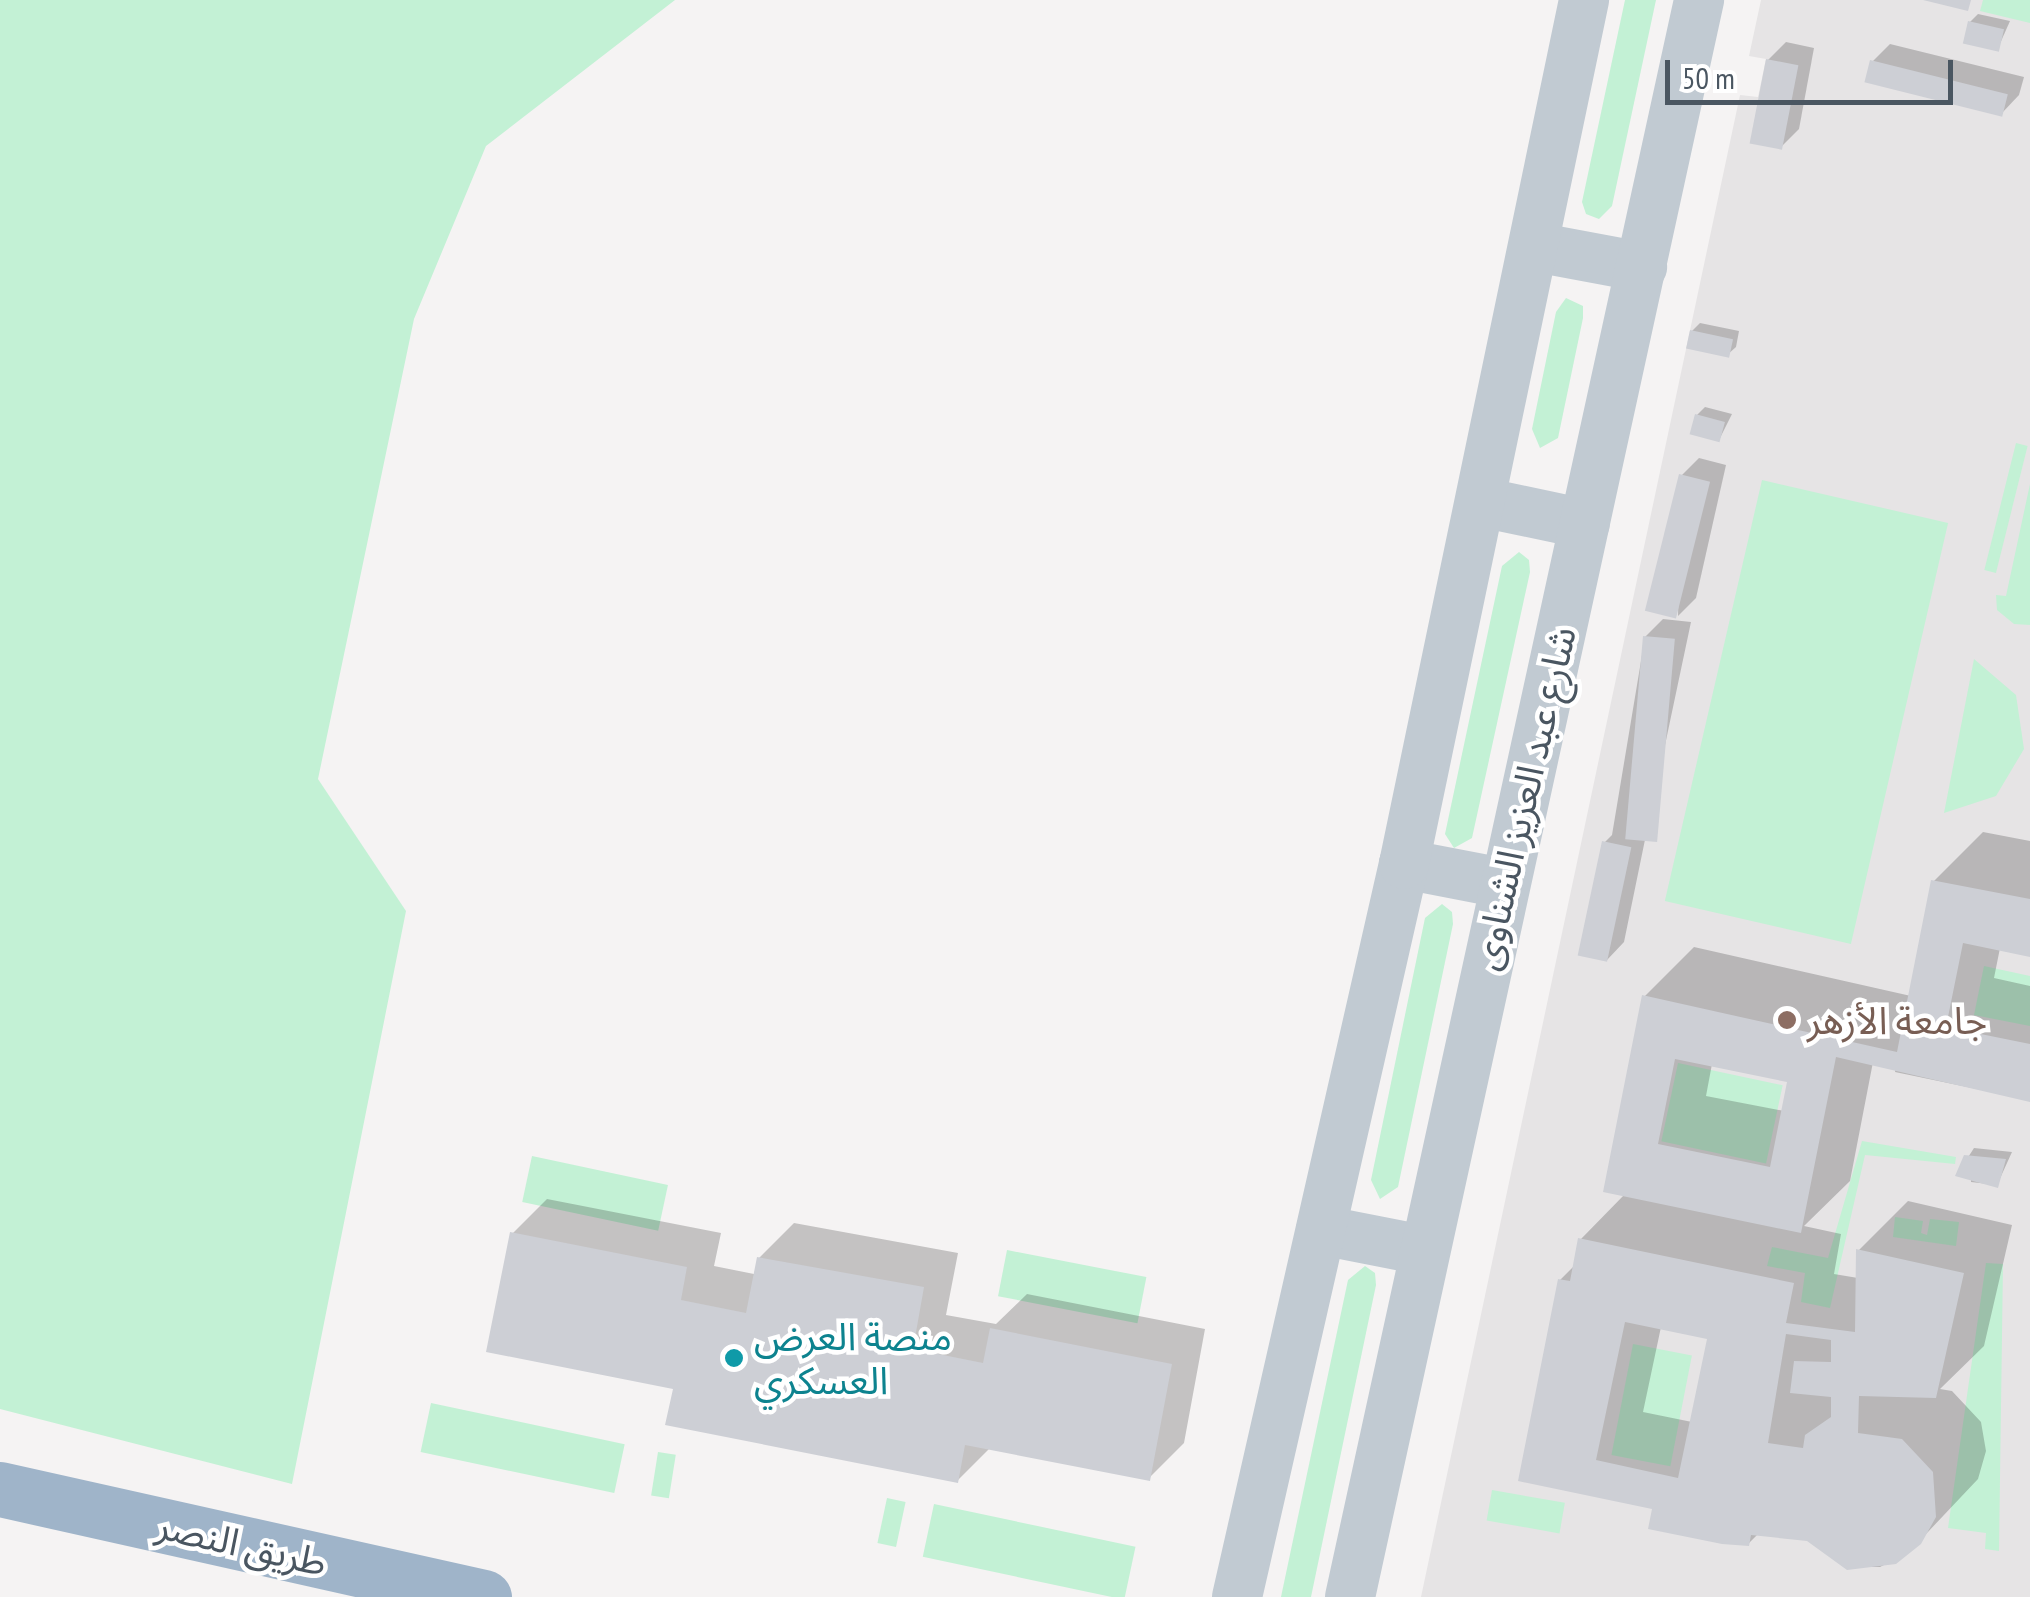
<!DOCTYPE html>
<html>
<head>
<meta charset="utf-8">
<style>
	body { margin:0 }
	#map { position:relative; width:2030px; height:1597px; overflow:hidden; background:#f5f3f3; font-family:"PT Sans Narrow","Noto Sans Arabic",sans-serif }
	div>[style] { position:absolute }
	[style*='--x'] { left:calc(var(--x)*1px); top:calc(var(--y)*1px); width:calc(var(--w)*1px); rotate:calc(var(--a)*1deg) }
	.education>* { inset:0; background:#e6e4e5 }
	.green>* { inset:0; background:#c3f1d5; transform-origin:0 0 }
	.shadow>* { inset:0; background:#0003 }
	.building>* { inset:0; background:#cdcfd5; transform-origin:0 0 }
	.tertiary>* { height:50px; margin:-25px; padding:0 25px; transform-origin:25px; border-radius:25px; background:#c1cad2 }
	.trunk>* { height:55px; margin:-27.5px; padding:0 27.5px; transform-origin:27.5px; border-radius:27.5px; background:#9fb4c9 }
	.dots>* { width:28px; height:28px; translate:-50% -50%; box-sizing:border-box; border:5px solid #fff; border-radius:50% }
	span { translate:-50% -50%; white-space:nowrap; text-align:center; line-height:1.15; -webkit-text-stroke:9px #fff; paint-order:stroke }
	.street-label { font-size:38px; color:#4a5661 }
	.education-label { font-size:38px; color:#785e54 }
	.left { translate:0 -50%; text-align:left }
	.culture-label { font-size:38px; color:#0d838f }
	.scale { position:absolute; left:1665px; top:60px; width:288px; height:45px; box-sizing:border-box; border:5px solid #4a5661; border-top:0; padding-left:12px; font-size:30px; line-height:35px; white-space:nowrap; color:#4a5661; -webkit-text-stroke:8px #fff; paint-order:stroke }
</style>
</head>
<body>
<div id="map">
	<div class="education">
		<i style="clip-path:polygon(1761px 0,2030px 0,2030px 1597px,1421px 1597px,1740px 95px,1758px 97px,1766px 59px,1749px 56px)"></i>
	</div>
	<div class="green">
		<i style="clip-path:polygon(0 0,675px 0,486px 146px,414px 319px,318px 779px,406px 911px,292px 1484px,0 1409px)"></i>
		<i style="clip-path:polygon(1625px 0,1656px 0,1612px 206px,1599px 219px,1586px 214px,1582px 202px)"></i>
		<i style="clip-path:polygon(1983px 0,2030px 0,2030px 23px,1980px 11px)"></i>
		<i style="clip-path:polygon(1566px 298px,1583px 306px,1583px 318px,1558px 438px,1540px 448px,1532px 429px,1556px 312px)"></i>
		<i style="left:2016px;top:443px;width:12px;height:131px;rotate:14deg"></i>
		<i style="left:1762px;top:480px;width:191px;height:432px;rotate:13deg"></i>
		<i style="clip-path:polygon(2030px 484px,2030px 625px,2014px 624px,1997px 610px,1996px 595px,2006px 596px)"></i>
		<i style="clip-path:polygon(1519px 552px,1529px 560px,1530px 572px,1472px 838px,1454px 848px,1445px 834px,1502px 566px)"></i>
		<i style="clip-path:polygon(1974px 659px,2016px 695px,2024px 749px,1996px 796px,1944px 813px)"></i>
		<i style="clip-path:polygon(1442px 904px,1452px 912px,1453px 924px,1398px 1187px,1380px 1199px,1371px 1180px,1425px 918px)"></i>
		<i style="clip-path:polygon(1984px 966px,2030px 976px,2030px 1026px,1974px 1015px)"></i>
		<i style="left:1678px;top:1063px;width:107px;height:80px;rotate:12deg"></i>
		<i style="clip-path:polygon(1862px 1141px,1956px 1157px,1955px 1164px,1865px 1155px,1830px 1308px,1801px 1302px,1805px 1273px,1767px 1266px,1772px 1247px,1828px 1258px)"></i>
		<i style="left:532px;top:1156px;width:139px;height:47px;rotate:12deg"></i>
		<i style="clip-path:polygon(1895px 1217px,1923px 1221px,1921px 1233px,1927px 1235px,1930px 1219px,1959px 1222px,1956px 1246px,1893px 1237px)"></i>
		<i style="left:1007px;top:1250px;width:142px;height:47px;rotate:11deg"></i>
		<i style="clip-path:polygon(1986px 1263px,2003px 1264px,1999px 1551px,1985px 1549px,1986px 1533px,1948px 1528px)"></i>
		<i style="clip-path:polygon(1365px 1266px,1375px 1273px,1376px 1285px,1311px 1597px,1281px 1597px,1348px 1280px)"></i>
		<i style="left:1633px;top:1344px;width:60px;height:113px;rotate:11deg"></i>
		<i style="left:431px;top:1403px;width:198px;height:50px;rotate:12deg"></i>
		<i style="left:658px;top:1452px;width:18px;height:44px;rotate:9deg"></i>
		<i style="left:1492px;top:1490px;width:74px;height:31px;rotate:10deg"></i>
		<i style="left:887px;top:1498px;width:19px;height:46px;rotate:12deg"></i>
		<i style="left:934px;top:1504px;width:206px;height:54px;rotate:12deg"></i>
	</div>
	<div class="shadow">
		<i style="clip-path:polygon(1978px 14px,2010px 21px,1998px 48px,1970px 22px)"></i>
		<i style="clip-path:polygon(1786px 42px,1814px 48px,1799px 129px,1781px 147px,1768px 60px)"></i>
		<i style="clip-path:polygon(1890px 44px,2024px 77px,2019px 95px,2002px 113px,1872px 62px)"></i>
		<i style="clip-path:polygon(1700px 323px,1739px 331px,1736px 347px,1727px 355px,1692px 331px)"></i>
		<i style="clip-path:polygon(1705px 407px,1732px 414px,1719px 440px,1697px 415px)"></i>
		<i style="clip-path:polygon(1699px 458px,1726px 465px,1696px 598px,1678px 616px,1681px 476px)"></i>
		<i style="clip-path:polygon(1663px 619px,1691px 622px,1649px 821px,1641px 829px,1647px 830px,1624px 942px,1607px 960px,1604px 843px,1612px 835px,1645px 637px)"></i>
		<i style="clip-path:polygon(evenodd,1983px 832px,2030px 841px,2030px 954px,2000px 948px,1994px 978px,2030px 986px,2030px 1100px,1895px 1072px,1896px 1066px,1873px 1062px,1850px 1181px,1804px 1226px,1841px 1234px,1834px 1274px,1858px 1278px,1859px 1250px,1908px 1201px,2012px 1225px,1984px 1346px,1940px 1389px,1952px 1391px,1981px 1422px,1986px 1451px,1978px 1479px,1909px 1552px,1880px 1567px,1848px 1567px,1808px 1538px,1759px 1533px,1748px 1544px,1655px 1507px,1521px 1480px,1560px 1280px,1575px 1265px,1581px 1239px,1625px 1194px,1645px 996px,1694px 947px,1911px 996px,1934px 881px,1983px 832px,1712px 1064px,1790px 1080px,1784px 1111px,1706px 1096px,1712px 1064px,1983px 832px,1661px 1327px,1710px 1338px,1692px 1422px,1643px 1412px,1661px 1327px)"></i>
		<i style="clip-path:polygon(1974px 1148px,2012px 1152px,1997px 1185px,1971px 1182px,1971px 1172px,1958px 1173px)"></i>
		<i style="clip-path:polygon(547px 1199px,721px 1233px,714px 1266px,754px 1274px,759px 1258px,794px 1223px,958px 1253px,946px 1315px,996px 1324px,1027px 1294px,1205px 1329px,1184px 1443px,1149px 1478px,991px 1447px,957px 1481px,675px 1388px,512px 1234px)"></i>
	</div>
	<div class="building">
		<i style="clip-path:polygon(1923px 0,1971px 0,1968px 11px)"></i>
		<i style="left:1968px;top:21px;width:37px;height:23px;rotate:13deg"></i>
		<i style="left:1766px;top:59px;width:33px;height:86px;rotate:11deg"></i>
		<i style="left:1870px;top:60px;width:142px;height:23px;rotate:14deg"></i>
		<i style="left:1690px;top:330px;width:44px;height:19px;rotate:12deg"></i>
		<i style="left:1695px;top:414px;width:31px;height:21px;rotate:15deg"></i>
		<i style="left:1679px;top:474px;width:32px;height:141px;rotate:14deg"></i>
		<i style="left:1643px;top:636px;width:32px;height:204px;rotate:5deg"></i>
		<i style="left:1602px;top:841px;width:30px;height:117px;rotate:12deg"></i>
		<i style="clip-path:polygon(evenodd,1931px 880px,2030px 899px,2030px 957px,1963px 943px,1946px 1027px,2030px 1044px,2030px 1102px,1836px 1057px,1801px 1233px,1603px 1192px,1642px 995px,1897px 1052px,1931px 880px,1675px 1059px,1787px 1082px,1770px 1167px,1658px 1144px,1675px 1059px)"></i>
		<i style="clip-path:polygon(1964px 1155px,2006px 1159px,1998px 1188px,1955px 1176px)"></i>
		<i style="clip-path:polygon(510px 1232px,687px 1267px,681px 1300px,746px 1313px,757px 1257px,924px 1287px,913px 1349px,983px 1363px,990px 1328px,1172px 1364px,1150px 1481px,965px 1445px,958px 1483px,665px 1425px,673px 1389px,486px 1352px)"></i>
		<i style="clip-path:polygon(evenodd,1578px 1238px,1794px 1283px,1786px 1323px,1855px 1332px,1856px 1249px,1964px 1273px,1936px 1398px,1859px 1396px,1858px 1433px,1902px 1439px,1933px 1472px,1936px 1517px,1921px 1544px,1896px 1564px,1847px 1570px,1807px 1541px,1751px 1535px,1749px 1546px,1722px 1544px,1648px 1529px,1652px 1509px,1518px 1481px,1558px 1279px,1570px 1281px,1578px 1238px,1625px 1322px,1707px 1339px,1678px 1478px,1596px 1460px,1625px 1322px,1578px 1238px,1786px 1334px,1831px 1340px,1831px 1362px,1794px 1361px,1790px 1393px,1831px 1397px,1831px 1417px,1805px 1435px,1803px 1448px,1768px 1443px,1786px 1334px)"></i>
	</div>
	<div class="tertiary">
		<i style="--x:1535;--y:247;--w:109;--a:10.6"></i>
		<i style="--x:1481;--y:502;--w:106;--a:11.9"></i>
		<i style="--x:1404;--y:864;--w:101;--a:10.9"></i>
		<i style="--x:1321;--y:1230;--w:104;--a:11.1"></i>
		<i style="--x:1237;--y:1597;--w:752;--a:-77.17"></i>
		<i style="--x:1404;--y:864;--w:883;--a:-78.23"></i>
		<i style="--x:1350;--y:1597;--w:1635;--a:-77.67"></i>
	</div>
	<div class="trunk">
		<i style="--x:0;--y:1489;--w:496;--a:12.6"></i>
	</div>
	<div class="dots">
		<i style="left:1787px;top:1020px;background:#8d6e63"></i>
		<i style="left:734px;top:1358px;background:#0f9aa8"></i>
	</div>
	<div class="street-label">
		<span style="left:1523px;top:798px;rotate:-77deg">شارع عبد العزيز الشناوى</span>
		<span style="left:242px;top:1543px;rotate:13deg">طريق النصر</span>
	</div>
	<div class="education-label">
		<span class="left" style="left:1807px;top:1020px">جامعة الأزهر</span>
	</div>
	<div class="culture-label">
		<span class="left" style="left:754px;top:1358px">منصة العرض<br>العسكري</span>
	</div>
	<div class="scale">50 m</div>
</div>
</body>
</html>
